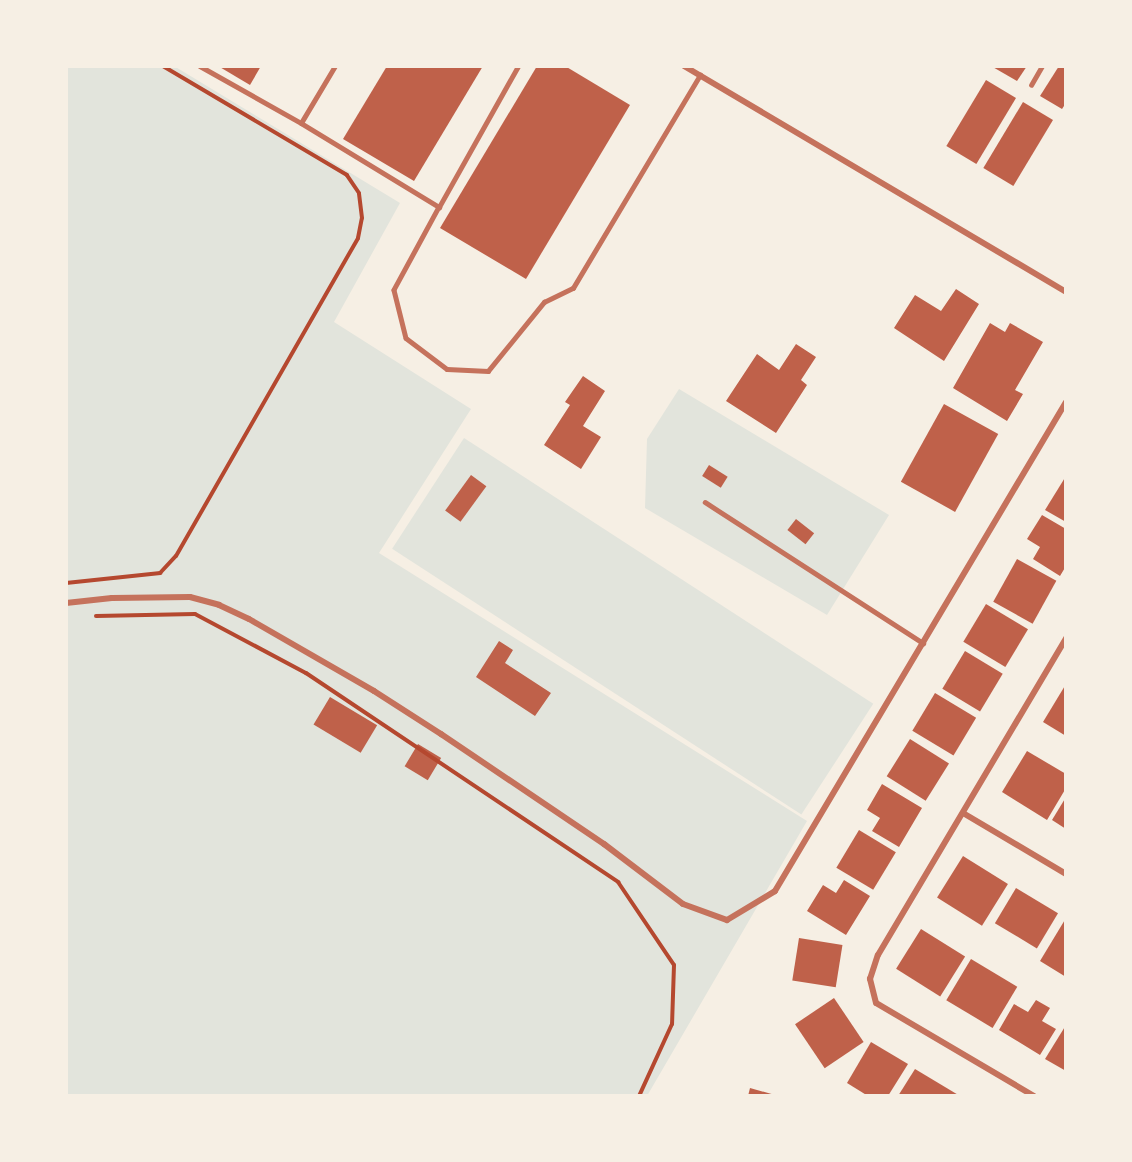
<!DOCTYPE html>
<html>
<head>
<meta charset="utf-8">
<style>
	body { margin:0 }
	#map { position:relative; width:1132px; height:1162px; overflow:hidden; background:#f6efe4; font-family:"Source Sans 3",sans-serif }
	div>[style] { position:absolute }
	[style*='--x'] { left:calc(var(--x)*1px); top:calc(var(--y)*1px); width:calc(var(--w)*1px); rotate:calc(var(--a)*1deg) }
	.green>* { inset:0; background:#e2e4dc; transform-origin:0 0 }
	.building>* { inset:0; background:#bf614a; transform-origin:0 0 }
	.path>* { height:4px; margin:-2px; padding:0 2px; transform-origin:2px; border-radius:2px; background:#b5482f }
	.service>* { height:4.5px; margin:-2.25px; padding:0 2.25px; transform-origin:2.25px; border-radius:2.25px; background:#c5725c }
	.minor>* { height:6px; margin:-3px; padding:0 3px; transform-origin:3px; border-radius:3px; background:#c5725c }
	span { translate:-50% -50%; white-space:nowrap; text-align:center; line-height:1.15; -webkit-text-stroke:6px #f6efe4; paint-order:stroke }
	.frame { position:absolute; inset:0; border:68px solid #f6efe4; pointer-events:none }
</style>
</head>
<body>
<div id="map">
	<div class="green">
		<i style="clip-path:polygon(66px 66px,174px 66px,400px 203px,334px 322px,471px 409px,379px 553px,807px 821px,647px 1096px,66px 1096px)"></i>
		<i style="clip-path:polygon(679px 389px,889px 515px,827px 615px,645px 508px,647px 439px)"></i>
		<i style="left:464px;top:438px;width:488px;height:132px;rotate:33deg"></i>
	</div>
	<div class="building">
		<i style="clip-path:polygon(218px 66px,261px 66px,250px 85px)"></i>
		<i style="clip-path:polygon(387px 66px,483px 66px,414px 181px,343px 139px)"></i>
		<i style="clip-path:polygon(537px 66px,565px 66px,630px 105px,526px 279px,440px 228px)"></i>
		<i style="clip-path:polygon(991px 66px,1027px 66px,1017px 81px)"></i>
		<i style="clip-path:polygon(1059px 66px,1066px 66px,1066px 103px,1062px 109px,1040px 96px)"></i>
		<i style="left:986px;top:80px;width:35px;height:77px;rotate:31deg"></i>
		<i style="left:1023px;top:102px;width:35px;height:77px;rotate:31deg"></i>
		<i style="clip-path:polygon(956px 289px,979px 304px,944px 361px,894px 328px,915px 295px,941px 311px)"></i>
		<i style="clip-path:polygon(990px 323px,1005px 332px,1010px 323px,1043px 342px,1015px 390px,1023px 394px,1007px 421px,953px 388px)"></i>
		<i style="clip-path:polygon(796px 344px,816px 357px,801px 380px,807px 385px,776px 433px,726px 401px,757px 354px,779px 370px)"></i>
		<i style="clip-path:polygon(583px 376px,605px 391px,583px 426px,601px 437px,581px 469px,544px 445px,570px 405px,565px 402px)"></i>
		<i style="left:944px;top:404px;width:62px;height:89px;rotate:29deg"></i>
		<i style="left:709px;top:465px;width:22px;height:13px;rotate:32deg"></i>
		<i style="left:471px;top:475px;width:19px;height:44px;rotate:36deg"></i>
		<i style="clip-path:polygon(1066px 476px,1066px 522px,1045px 510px)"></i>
		<i style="clip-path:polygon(1042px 515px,1066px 529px,1066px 566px,1060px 576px,1033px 559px,1040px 547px,1027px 539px)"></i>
		<i style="left:796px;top:519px;width:23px;height:14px;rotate:38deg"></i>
		<i style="left:1017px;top:559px;width:45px;height:49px;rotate:29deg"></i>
		<i style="left:986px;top:604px;width:49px;height:44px;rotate:31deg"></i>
		<i style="clip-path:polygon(499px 641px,513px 650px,505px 663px,551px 693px,535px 716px,476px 677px)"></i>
		<i style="left:965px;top:651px;width:44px;height:44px;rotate:31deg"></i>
		<i style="clip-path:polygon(1066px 684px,1066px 736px,1043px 722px)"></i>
		<i style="left:935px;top:693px;width:48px;height:44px;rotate:31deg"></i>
		<i style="left:330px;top:697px;width:55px;height:32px;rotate:31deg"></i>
		<i style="left:910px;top:739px;width:46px;height:44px;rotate:32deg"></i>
		<i style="left:418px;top:744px;width:27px;height:26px;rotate:31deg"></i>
		<i style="clip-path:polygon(1027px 751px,1066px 774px,1066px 788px,1047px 820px,1002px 792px)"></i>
		<i style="clip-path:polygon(882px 784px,922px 808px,899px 847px,872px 831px,880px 818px,867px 810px)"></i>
		<i style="clip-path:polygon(1066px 797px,1066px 829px,1052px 820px)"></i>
		<i style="left:859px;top:830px;width:43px;height:44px;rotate:31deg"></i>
		<i style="left:963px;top:856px;width:53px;height:49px;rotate:32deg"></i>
		<i style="clip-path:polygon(844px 880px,870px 896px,846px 935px,807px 911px,823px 885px,836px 893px)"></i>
		<i style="left:1016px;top:888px;width:49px;height:41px;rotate:31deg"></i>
		<i style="clip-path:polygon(1066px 918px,1066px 977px,1040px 961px)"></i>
		<i style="left:921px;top:929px;width:52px;height:47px;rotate:32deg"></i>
		<i style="left:799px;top:938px;width:44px;height:43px;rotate:9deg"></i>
		<i style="left:971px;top:959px;width:54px;height:48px;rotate:31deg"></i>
		<i style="left:834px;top:998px;width:53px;height:47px;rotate:56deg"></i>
		<i style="clip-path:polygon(1036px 1000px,1050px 1008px,1042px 1021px,1056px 1029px,1040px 1055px,999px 1030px,1014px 1004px,1028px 1012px)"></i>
		<i style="clip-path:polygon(1066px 1025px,1066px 1071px,1045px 1059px)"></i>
		<i style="clip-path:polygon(871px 1042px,908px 1064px,888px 1096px,868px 1096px,847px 1083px)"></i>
		<i style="clip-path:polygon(915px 1069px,960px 1096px,898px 1096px)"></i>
		<i style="clip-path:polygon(750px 1088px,775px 1095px,775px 1096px,748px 1096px)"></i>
	</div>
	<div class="path">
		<i style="--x:66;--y:583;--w:95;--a:-6.1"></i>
		<i style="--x:160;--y:573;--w:23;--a:-47"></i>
		<i style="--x:176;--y:556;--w:366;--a:-60.2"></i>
		<i style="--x:358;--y:238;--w:20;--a:-79"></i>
		<i style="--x:362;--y:218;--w:25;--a:-97"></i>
		<i style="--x:359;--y:193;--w:22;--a:-124"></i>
		<i style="--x:347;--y:175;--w:214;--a:-149.4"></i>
		<i style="--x:96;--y:616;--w:99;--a:-1.2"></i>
		<i style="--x:195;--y:614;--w:126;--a:28"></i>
		<i style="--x:306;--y:673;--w:376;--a:33.8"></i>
		<i style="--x:618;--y:882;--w:100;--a:56"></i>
		<i style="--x:674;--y:965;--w:59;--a:91.9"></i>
		<i style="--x:672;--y:1024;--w:79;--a:114.6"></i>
	</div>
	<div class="service">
		<i style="--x:200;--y:66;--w:116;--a:29.4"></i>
		<i style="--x:301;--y:123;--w:66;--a:-59.2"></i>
		<i style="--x:1031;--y:85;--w:22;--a:-60"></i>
		<i style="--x:301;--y:123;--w:162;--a:31.3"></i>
		<i style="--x:439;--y:207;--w:162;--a:-60.7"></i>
		<i style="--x:439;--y:207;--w:94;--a:118.5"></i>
		<i style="--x:394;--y:290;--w:49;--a:76"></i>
		<i style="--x:406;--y:338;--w:51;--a:37.1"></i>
		<i style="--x:447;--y:369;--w:41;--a:2.8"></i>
		<i style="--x:488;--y:371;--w:89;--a:-50.9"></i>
		<i style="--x:544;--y:302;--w:32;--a:-26"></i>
		<i style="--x:573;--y:288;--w:248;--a:-59.2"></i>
		<i style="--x:705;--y:502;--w:260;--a:32.9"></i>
	</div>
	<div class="minor">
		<i style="--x:684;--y:66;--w:444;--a:30.6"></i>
		<i style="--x:66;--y:603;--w:46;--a:-6.2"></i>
		<i style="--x:112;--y:598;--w:78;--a:-0.7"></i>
		<i style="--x:190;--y:597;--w:30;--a:15"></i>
		<i style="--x:219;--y:605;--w:33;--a:25"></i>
		<i style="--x:249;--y:619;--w:144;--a:29.9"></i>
		<i style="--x:374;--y:691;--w:80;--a:32.7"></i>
		<i style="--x:441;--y:734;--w:197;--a:34"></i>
		<i style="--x:604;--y:844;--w:99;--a:37.2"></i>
		<i style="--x:683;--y:904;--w:47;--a:20"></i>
		<i style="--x:727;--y:920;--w:56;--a:-31.1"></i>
		<i style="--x:775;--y:891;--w:569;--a:-59.24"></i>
		<i style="--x:963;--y:813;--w:120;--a:30.6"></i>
		<i style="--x:1034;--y:1096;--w:183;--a:-149.5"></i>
		<i style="--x:876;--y:1003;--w:25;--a:-104"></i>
		<i style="--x:870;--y:979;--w:25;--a:-72"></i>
		<i style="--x:878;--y:955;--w:369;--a:-59.3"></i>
	</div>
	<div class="frame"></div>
</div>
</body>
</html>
